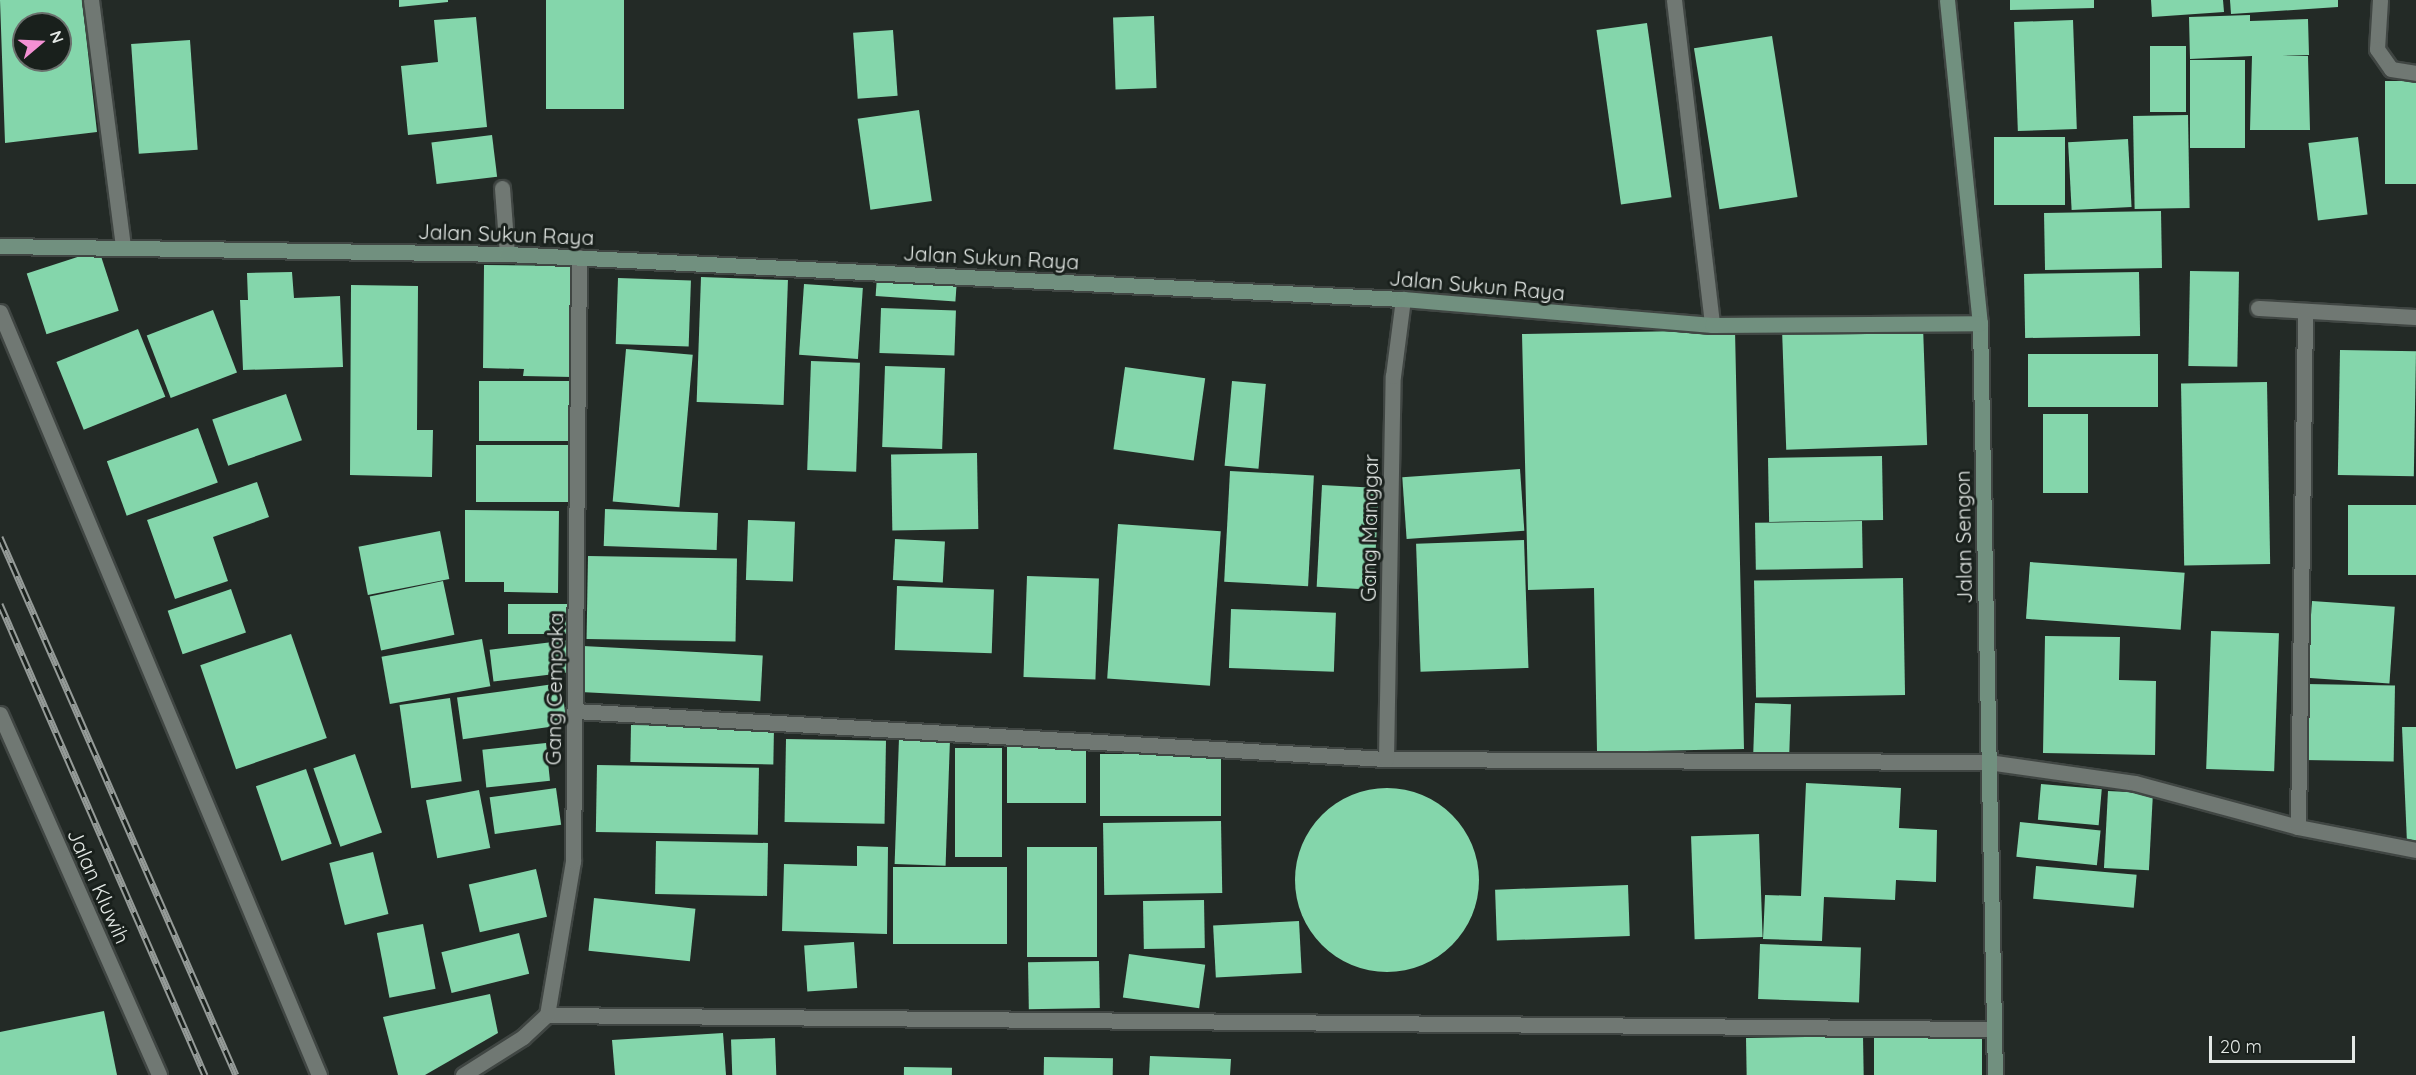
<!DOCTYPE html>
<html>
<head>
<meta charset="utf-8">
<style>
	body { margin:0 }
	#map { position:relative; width:2416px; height:1075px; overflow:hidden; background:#232a26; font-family:Quicksand,sans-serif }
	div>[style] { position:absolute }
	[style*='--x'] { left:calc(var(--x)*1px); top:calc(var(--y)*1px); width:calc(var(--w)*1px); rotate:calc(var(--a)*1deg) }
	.building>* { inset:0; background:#84d6ab; transform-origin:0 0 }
	.round { border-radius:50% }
	.roads { filter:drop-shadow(2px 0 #404643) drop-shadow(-2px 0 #404643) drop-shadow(0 2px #404643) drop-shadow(0 -2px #404643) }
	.lane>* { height:15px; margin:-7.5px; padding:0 7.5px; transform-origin:7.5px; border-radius:7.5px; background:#707873 }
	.street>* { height:15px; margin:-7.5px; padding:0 7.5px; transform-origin:7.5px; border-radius:7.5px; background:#707873 }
	.secondary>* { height:15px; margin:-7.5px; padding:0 7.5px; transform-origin:7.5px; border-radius:7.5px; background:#71907f }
	.rail>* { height:7px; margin-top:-3.5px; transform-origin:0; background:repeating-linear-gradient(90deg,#19201c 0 14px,#959b98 0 28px); box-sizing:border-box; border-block:2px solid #959b98 }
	span { translate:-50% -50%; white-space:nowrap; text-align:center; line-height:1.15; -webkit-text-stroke:6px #19201c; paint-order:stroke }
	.street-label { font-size:21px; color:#e4e9e6 }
	.north { position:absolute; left:12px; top:12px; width:60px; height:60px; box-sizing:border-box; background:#19201c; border:2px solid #6a706d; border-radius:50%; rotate:71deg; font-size:16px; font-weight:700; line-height:24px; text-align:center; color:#e4e9e6 }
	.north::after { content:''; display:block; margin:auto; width:21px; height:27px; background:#f491d4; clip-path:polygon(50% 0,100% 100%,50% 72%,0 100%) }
	.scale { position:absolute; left:2209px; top:1036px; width:146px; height:27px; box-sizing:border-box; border:3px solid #e4e9e6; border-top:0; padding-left:8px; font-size:18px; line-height:21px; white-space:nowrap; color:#e4e9e6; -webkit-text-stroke:4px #19201c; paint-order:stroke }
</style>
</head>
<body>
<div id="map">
	<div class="building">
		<i style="clip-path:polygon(evenodd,0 0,82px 0,97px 132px,5px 143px,0 0,24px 24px,60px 24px,60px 60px,24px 60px,24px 24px)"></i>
		<i style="clip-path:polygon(399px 0,448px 0,448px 2px,399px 7px)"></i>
		<i style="left:546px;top:0;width:78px;height:109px"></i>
		<i style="clip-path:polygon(2010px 0,2094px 0,2094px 8px,2010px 10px)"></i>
		<i style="clip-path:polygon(2151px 0,2223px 0,2224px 12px,2152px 17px)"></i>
		<i style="clip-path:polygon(2230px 0,2338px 0,2338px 7px,2231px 14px)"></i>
		<i style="clip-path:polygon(2250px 15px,2250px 21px,2308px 19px,2309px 55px,2282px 56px,2308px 56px,2310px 130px,2250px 130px,2252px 56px,2190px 59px,2189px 17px)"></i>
		<i style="left:1154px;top:16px;width:72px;height:41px;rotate:88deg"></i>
		<i style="clip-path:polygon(476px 17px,487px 127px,408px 135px,401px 66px,438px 62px,434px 20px)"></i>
		<i style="left:2073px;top:20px;width:109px;height:59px;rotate:88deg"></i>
		<i style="left:1647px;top:23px;width:176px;height:51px;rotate:82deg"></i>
		<i style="left:893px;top:30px;width:66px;height:40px;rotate:86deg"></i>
		<i style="left:1772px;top:36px;width:163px;height:79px;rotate:81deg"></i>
		<i style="left:190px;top:40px;width:110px;height:59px;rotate:86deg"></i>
		<i style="left:2150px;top:46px;width:36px;height:66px"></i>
		<i style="left:2190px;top:60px;width:55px;height:88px"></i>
		<i style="left:2416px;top:81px;width:103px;height:31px;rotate:90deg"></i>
		<i style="left:919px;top:110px;width:92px;height:62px;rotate:82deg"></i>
		<i style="left:2188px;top:115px;width:93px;height:55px;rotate:89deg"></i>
		<i style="left:492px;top:135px;width:42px;height:61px;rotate:83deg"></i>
		<i style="left:1994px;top:137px;width:71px;height:68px"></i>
		<i style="left:2358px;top:137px;width:78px;height:50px;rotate:83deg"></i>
		<i style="left:2128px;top:139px;width:68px;height:60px;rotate:87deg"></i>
		<i style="left:2161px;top:211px;width:57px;height:117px;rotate:89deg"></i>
		<i style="left:99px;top:250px;width:64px;height:76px;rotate:72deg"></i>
		<i style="clip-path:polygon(484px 265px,573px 266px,572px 377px,523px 376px,524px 369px,483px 368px)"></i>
		<i style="left:2190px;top:271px;width:49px;height:95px;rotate:1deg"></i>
		<i style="clip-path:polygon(292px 272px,294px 298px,340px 296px,343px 367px,243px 370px,240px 300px,248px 300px,247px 273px)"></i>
		<i style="left:2139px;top:272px;width:64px;height:115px;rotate:89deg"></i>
		<i style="left:877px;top:276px;width:80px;height:20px;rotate:4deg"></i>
		<i style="left:701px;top:277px;width:87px;height:125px;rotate:2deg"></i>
		<i style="left:618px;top:278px;width:73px;height:66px;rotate:2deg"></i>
		<i style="left:804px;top:284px;width:59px;height:71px;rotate:4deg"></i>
		<i style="clip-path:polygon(351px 285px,418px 286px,417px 430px,433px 430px,432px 477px,350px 475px)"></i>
		<i style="left:881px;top:308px;width:75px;height:45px;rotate:2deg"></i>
		<i style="left:213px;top:310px;width:67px;height:71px;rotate:69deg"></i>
		<i style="left:1923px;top:326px;width:119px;height:141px;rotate:88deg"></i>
		<i style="left:138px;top:329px;width:73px;height:88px;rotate:68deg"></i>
		<i style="clip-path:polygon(1735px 330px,1744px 749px,1597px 752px,1594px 588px,1528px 590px,1522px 334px)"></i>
		<i style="left:626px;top:349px;width:67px;height:153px;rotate:5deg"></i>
		<i style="left:2340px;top:350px;width:76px;height:125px;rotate:1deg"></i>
		<i style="left:2028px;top:354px;width:130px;height:53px"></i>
		<i style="left:811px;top:361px;width:49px;height:109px;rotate:2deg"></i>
		<i style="left:885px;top:366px;width:60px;height:81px;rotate:2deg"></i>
		<i style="left:1125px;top:367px;width:81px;height:83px;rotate:8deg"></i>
		<i style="left:479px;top:381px;width:93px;height:60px"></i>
		<i style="left:1232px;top:381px;width:34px;height:85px;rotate:5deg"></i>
		<i style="left:2267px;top:382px;width:182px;height:86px;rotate:89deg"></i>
		<i style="left:286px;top:394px;width:49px;height:78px;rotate:71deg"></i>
		<i style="left:2043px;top:414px;width:45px;height:79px"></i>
		<i style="left:198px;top:428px;width:58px;height:97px;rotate:70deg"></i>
		<i style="left:476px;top:445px;width:96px;height:57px"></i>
		<i style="left:977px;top:453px;width:76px;height:86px;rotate:89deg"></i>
		<i style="left:1882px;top:456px;width:64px;height:114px;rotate:89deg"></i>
		<i style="left:1520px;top:469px;width:62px;height:118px;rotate:86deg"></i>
		<i style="left:1230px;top:471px;width:84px;height:111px;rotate:3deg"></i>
		<i style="clip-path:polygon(257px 482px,269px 517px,213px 537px,228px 581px,175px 599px,147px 520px)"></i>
		<i style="left:1322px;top:485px;width:57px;height:102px;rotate:3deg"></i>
		<i style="left:2416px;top:505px;width:70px;height:68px;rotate:90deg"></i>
		<i style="left:605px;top:509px;width:113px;height:37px;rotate:2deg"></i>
		<i style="clip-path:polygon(465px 510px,559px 511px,558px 593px,504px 592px,504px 582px,465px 582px)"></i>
		<i style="left:748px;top:520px;width:47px;height:60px;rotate:2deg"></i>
		<i style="left:1862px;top:521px;width:47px;height:107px;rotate:89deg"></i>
		<i style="left:1118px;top:524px;width:103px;height:155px;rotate:4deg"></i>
		<i style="left:440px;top:531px;width:49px;height:83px;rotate:79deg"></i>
		<i style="left:895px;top:539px;width:50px;height:41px;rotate:3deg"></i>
		<i style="left:1524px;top:540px;width:128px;height:108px;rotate:88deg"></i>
		<i style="left:588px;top:556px;width:149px;height:83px;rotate:1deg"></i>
		<i style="left:2030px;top:562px;width:155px;height:57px;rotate:4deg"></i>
		<i style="left:1027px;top:576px;width:72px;height:101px;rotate:2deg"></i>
		<i style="left:1903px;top:578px;width:117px;height:149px;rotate:89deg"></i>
		<i style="left:443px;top:581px;width:55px;height:75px;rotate:78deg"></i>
		<i style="left:897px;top:586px;width:97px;height:64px;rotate:2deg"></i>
		<i style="left:231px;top:589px;width:46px;height:67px;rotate:71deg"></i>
		<i style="left:2312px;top:601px;width:83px;height:77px;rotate:4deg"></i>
		<i style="left:508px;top:604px;width:60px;height:30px"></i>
		<i style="left:1231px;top:609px;width:105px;height:59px;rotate:2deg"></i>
		<i style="left:2211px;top:631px;width:68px;height:138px;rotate:2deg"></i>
		<i style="left:291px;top:634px;width:110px;height:96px;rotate:71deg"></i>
		<i style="clip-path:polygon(2045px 636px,2120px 637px,2119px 680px,2156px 681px,2155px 755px,2043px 753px)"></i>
		<i style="left:482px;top:639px;width:48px;height:102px;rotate:80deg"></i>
		<i style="left:569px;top:640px;width:32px;height:80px;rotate:83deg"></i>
		<i style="left:583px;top:646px;width:180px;height:46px;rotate:3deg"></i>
		<i style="left:561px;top:683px;width:42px;height:105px;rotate:82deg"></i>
		<i style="left:2305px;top:684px;width:90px;height:76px;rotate:1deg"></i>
		<i style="left:450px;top:698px;width:84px;height:51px;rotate:82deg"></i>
		<i style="left:1755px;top:703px;width:36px;height:54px;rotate:2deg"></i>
		<i style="left:631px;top:725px;width:143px;height:37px;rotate:1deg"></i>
		<i style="clip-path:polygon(2402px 727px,2416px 727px,2416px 843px,2407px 843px)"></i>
		<i style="left:899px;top:738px;width:51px;height:126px;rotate:2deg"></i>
		<i style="left:786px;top:739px;width:100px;height:83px;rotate:1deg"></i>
		<i style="left:546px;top:743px;width:38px;height:64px;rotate:84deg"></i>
		<i style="left:1007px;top:747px;width:79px;height:56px"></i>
		<i style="left:955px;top:748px;width:47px;height:109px"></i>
		<i style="left:355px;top:754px;width:83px;height:44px;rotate:71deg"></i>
		<i style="left:1100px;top:754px;width:121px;height:62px"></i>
		<i style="left:597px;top:765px;width:162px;height:67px;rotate:1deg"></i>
		<i style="left:306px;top:769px;width:79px;height:53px;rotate:71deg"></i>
		<i style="clip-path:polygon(1806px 783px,1901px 788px,1899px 828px,1937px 830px,1936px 882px,1896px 880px,1895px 900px,1824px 897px,1822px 941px,1763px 939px,1765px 895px,1801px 896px)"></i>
		<i style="left:2041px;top:784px;width:61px;height:36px;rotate:5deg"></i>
		<i style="left:556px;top:788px;width:37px;height:67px;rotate:82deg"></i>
		<i class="round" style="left:1295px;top:788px;width:184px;height:184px"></i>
		<i style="left:479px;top:790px;width:59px;height:54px;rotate:79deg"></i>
		<i style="left:2108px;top:791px;width:45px;height:77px;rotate:3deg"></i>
		<i style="left:1221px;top:821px;width:72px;height:118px;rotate:89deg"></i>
		<i style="left:2020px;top:822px;width:81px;height:35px;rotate:6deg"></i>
		<i style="left:1759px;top:834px;width:103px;height:68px;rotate:88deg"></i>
		<i style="left:656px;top:841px;width:112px;height:53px;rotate:1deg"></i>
		<i style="clip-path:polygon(857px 846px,888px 847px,887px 934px,782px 931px,784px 864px,857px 866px)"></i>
		<i style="left:1027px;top:847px;width:70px;height:110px"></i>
		<i style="left:373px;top:852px;width:64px;height:45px;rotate:76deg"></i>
		<i style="left:2036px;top:866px;width:101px;height:33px;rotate:5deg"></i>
		<i style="left:893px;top:867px;width:114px;height:77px"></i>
		<i style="left:536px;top:869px;width:49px;height:69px;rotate:77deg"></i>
		<i style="left:1628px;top:885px;width:51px;height:133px;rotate:88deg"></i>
		<i style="left:594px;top:898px;width:102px;height:53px;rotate:6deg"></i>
		<i style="left:1204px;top:900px;width:48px;height:61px;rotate:89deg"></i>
		<i style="left:1299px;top:921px;width:52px;height:86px;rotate:87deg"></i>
		<i style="left:423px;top:924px;width:66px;height:47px;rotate:79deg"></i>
		<i style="left:519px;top:933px;width:42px;height:80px;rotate:76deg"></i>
		<i style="left:854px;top:942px;width:46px;height:50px;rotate:86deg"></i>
		<i style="left:1760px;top:944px;width:101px;height:55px;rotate:2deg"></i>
		<i style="left:1129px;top:954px;width:77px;height:44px;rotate:8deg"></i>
		<i style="left:1099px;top:961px;width:47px;height:71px;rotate:89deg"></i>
		<i style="clip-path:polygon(490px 994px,498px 1033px,425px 1075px,398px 1075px,383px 1017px)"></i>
		<i style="clip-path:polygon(104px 1011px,117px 1075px,0 1075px,0 1032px)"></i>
		<i style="clip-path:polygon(723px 1033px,726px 1075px,615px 1075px,612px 1040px)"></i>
		<i style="left:1874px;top:1035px;width:108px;height:40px"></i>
		<i style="left:1863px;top:1036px;width:39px;height:117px;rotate:89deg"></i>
		<i style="left:775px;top:1038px;width:37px;height:44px;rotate:88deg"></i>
		<i style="clip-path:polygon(1150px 1056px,1231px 1059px,1230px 1075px,1149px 1075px)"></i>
		<i style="left:1044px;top:1057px;width:69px;height:18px;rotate:1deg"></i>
		<i style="left:904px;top:1067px;width:48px;height:8px;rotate:1deg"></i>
	</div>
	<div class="roads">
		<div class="lane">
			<i style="--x:91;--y:0;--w:248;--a:82.6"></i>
			<i style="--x:502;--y:188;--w:66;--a:85.7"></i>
			<i style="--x:547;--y:1015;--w:1445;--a:0.56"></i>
		</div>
		<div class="street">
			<i style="--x:1674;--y:0;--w:327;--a:83.3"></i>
			<i style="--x:2380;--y:0;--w:49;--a:93.5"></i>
			<i style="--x:2377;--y:49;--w:24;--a:55"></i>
			<i style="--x:2391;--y:69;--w:25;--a:9"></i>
			<i style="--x:2258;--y:308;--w:158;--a:3.3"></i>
			<i style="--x:0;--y:312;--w:827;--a:67.31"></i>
			<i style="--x:575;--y:711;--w:812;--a:3.39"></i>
			<i style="--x:1386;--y:759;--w:602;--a:0.29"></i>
			<i style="--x:1988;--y:762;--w:148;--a:8.1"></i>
			<i style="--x:2135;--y:783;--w:169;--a:15.1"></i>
			<i style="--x:2298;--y:827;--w:120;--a:11"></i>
			<i style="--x:0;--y:714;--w:394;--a:66.2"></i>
			<i style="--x:1386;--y:759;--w:383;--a:-89"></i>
			<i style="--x:1393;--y:376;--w:78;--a:-82.6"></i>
			<i style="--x:2298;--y:827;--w:516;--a:-89.22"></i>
			<i style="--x:463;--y:1075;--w:71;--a:-32.3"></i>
			<i style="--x:523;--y:1037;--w:33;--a:-43"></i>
			<i style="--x:547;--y:1015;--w:156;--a:-80.4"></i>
			<i style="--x:573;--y:861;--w:604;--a:-89.43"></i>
		</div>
		<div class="secondary">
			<i style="--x:1947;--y:0;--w:325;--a:84.2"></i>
			<i style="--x:1980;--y:323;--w:752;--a:88.86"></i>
			<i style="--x:0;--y:246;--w:507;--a:0.9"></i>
			<i style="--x:507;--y:254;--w:897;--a:2.88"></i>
			<i style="--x:1403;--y:299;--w:310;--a:4.8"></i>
			<i style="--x:1712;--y:325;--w:268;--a:-0.4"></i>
		</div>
	</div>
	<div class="rail">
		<i style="--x:0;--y:537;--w:587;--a:66.31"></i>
		<i style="--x:0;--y:604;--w:514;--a:66.48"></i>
	</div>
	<div class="street-label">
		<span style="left:506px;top:234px;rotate:2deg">Jalan Sukun Raya</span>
		<span style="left:991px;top:257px;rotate:3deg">Jalan Sukun Raya</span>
		<span style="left:1477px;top:285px;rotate:5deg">Jalan Sukun Raya</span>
		<span style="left:1369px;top:528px;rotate:-89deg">Gang Manggar</span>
		<span style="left:1963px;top:537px;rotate:-91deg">Jalan Sengon</span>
		<span style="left:554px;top:689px;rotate:-89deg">Gang Cempaka</span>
		<span style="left:99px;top:886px;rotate:66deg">Jalan Kluwih</span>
	</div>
	<div class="north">N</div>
	<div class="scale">20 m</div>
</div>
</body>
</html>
